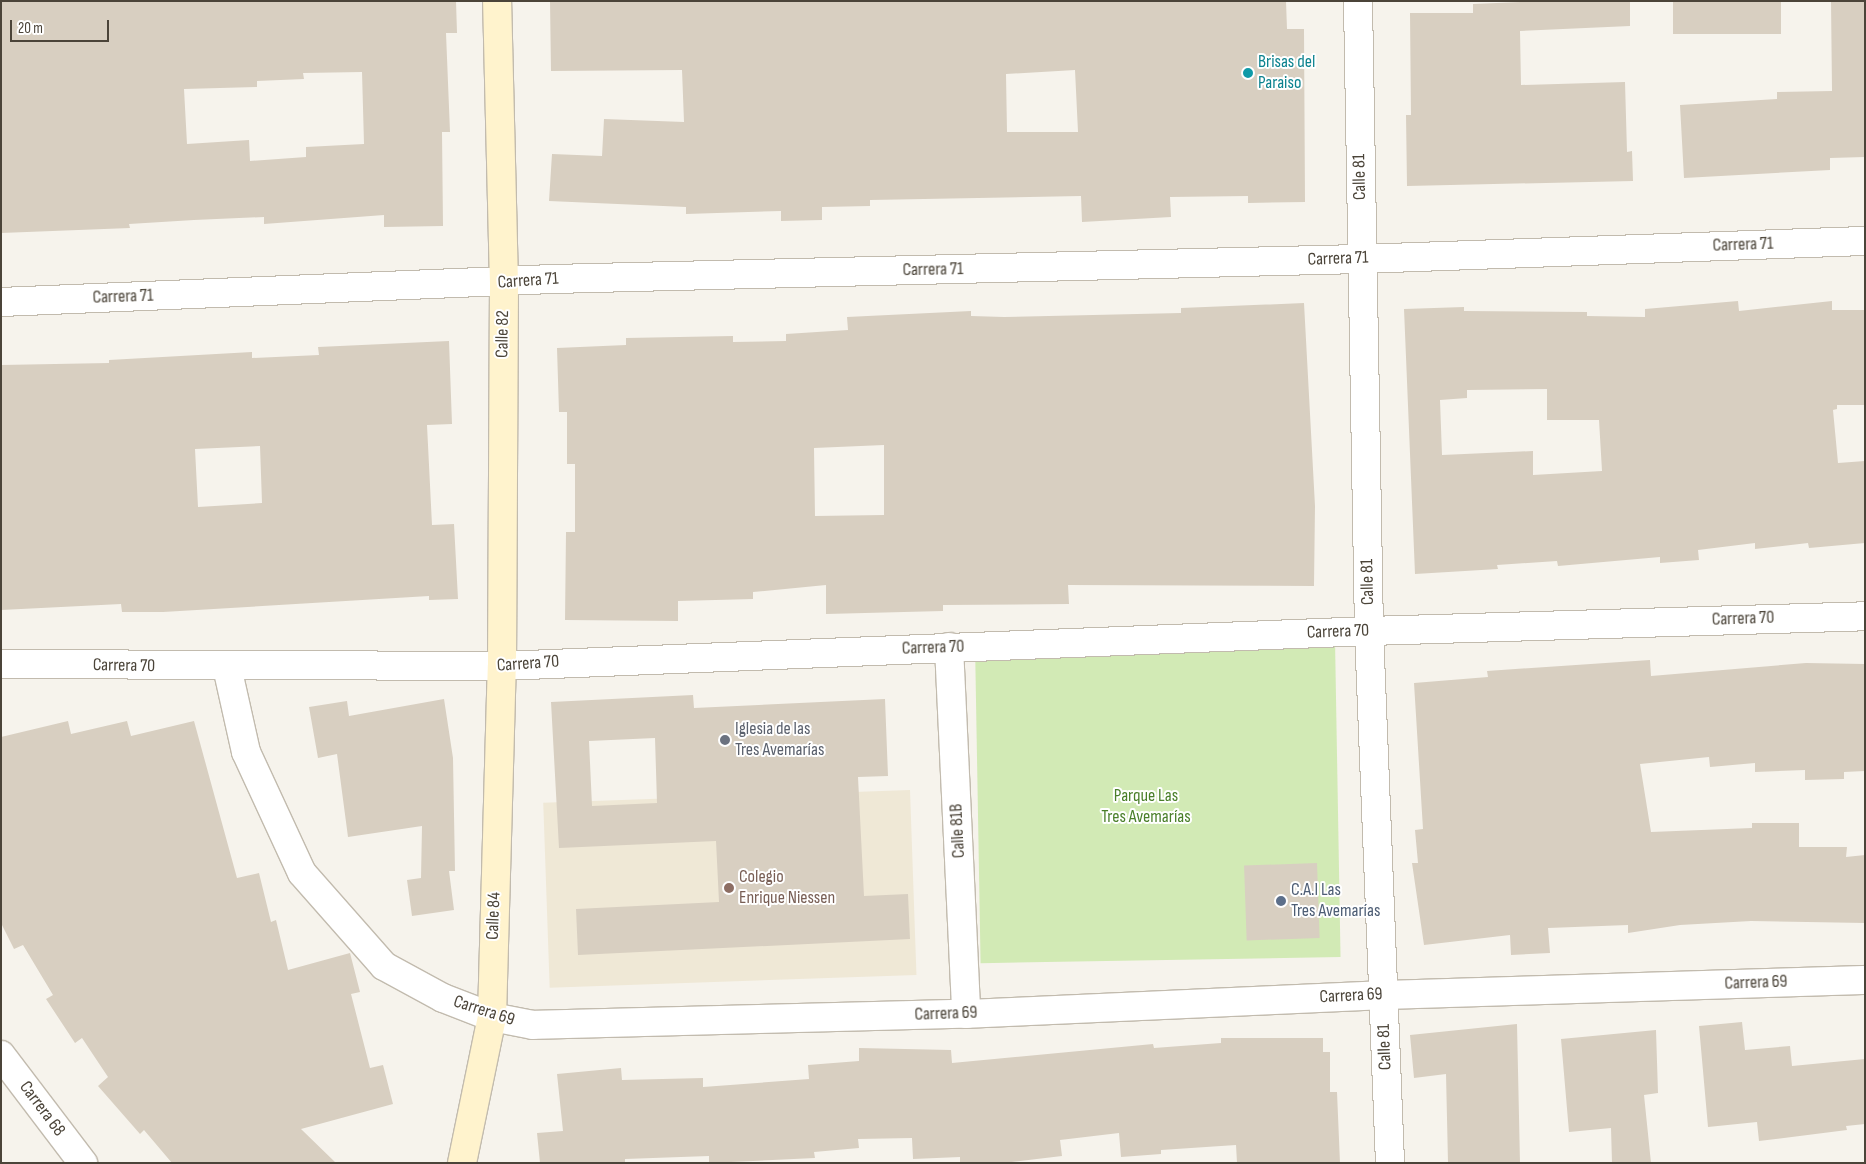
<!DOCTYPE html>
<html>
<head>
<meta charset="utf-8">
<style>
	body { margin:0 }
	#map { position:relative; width:1866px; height:1164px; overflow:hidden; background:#f6f3ec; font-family:"Sofia Sans Condensed",sans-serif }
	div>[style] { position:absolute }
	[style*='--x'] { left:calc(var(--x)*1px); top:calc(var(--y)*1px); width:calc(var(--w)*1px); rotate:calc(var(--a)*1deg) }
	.education>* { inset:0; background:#efe8d6; transform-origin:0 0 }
	.green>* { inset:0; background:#d2eab5; transform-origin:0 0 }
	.building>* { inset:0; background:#d8cfc1; transform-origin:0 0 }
	.roads { filter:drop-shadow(1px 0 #c2bbae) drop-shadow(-1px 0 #c2bbae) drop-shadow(0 1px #c2bbae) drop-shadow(0 -1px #c2bbae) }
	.street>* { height:28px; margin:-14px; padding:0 14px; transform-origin:14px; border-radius:14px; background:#fff }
	.secondary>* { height:28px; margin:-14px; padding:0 14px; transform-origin:14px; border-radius:14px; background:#fff3cd }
	.dots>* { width:14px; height:14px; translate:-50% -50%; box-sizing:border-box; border:2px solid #fff; border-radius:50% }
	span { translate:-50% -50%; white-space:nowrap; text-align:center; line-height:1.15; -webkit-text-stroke:4px #fff; paint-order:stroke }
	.culture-label { font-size:18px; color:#0d838f }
	.left { translate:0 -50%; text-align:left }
	.street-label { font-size:18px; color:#4b4439 }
	.worship-label { font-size:18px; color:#5b616d }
	.park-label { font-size:18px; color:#4a7f2a }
	.education-label { font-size:18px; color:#785e54 }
	.service-label { font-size:18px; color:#4e5e75 }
	.frame { position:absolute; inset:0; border:2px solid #4b4439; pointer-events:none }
	.scale { position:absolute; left:10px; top:20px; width:99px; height:22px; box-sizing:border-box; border:2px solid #4b4439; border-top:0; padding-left:6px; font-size:15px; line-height:18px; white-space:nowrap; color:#4b4439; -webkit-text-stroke:4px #fff; paint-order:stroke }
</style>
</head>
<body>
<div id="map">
	<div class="education">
		<i style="left:910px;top:790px;width:185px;height:367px;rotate:88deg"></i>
	</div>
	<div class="green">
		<i style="left:1335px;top:640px;width:317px;height:360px;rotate:89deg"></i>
	</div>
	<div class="building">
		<i style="clip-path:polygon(evenodd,1px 1px,456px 1px,457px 33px,446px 33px,450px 132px,442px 132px,443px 226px,384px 227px,384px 215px,264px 224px,264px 217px,194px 220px,129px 224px,130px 228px,1px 233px,1px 1px,362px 72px,364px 144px,306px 147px,306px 157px,250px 161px,249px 140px,187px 144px,184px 89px,257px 87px,257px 81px,304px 79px,303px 73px,362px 72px)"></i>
		<i style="clip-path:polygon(evenodd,550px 1px,1286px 1px,1287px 29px,1304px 29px,1305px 202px,1248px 203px,1248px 196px,1170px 197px,1171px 217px,1082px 222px,1081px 196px,870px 200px,870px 206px,822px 207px,822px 220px,781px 221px,781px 211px,686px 214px,686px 207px,549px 201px,552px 154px,602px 156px,604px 119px,684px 122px,682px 70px,551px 71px,550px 1px,1075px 70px,1078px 132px,1007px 132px,1006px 74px,1075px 70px)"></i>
		<i style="clip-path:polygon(1540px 1px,1630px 1px,1630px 26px,1520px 31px,1521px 85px,1625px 82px,1627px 152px,1632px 151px,1633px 181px,1407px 186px,1406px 115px,1411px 115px,1410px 13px,1473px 13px,1473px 4px)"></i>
		<i style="left:1673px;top:1px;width:108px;height:33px"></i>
		<i style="clip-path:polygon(1831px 1px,1865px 1px,1865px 157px,1830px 158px,1830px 170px,1684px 178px,1680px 105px,1777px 99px,1777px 92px,1832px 91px)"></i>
		<i style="clip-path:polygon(evenodd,1738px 301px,1739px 311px,1832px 301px,1832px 310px,1865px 310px,1865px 405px,1837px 405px,1837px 409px,1833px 410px,1838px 463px,1865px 461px,1865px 543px,1809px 548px,1808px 543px,1755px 549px,1755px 543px,1698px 550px,1699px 560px,1660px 563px,1660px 557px,1558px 566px,1557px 561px,1497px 565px,1498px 569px,1415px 574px,1404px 309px,1464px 307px,1464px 311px,1587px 312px,1587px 316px,1645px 317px,1645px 309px,1738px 301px,1547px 389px,1547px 420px,1599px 420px,1602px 471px,1533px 475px,1533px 451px,1442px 455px,1440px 400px,1467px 398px,1467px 390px,1547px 389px)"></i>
		<i style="clip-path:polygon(evenodd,1304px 303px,1315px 506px,1314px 586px,1068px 585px,1069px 604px,943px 605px,943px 611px,826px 614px,826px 585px,753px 592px,753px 599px,678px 601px,678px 621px,565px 620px,566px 532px,575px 532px,575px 464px,567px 464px,567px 412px,559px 412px,557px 348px,626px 345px,626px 338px,733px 336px,733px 342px,786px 341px,786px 334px,848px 330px,847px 317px,971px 311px,971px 316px,1004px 317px,1181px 313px,1181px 308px,1304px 303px,884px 445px,884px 515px,815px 516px,814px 448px,884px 445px)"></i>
		<i style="clip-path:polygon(evenodd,449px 341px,452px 424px,427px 425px,432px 525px,454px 524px,458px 599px,429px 600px,429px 596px,163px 612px,122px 612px,121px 604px,1px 610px,1px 365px,109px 363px,109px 360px,252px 352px,252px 358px,319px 355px,318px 347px,449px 341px,260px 446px,262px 503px,198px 507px,195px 449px,260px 446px)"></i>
		<i style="clip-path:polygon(1650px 660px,1651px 676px,1806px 663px,1865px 664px,1865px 771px,1844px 772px,1844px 779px,1805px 780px,1805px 770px,1755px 772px,1755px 763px,1710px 767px,1709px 757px,1640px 764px,1651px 832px,1752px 828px,1752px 823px,1799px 823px,1799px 847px,1847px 847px,1846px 857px,1865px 855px,1865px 923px,1751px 921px,1680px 925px,1628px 933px,1628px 925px,1548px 928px,1550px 953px,1511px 955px,1510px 935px,1424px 945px,1412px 863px,1418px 863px,1415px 830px,1423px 829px,1414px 683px,1488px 677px,1487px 671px)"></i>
		<i style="clip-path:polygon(evenodd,693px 695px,694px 708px,885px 699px,888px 776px,858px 777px,864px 896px,908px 894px,910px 939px,578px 955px,576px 909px,719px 902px,716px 841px,559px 848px,551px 702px,693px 695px,655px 738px,657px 803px,592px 806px,589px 741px,655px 738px)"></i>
		<i style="clip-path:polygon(444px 699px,453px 758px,455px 871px,449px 871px,454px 910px,412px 916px,407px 880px,421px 878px,422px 826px,348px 837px,337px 754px,318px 758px,309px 707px,347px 701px,349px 716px)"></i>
		<i style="clip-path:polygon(68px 721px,71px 734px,127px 721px,131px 736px,194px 721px,237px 878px,259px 873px,271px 922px,276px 920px,288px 970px,350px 953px,360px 992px,351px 994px,370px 1068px,383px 1065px,393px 1104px,301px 1129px,336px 1163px,172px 1163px,144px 1130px,140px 1134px,98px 1086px,108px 1077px,82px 1038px,75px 1043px,46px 999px,53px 995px,23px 945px,14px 949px,1px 923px,1px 737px)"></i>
		<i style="left:1317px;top:863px;width:75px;height:73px;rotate:88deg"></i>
		<i style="clip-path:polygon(1742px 1022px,1745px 1050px,1790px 1046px,1792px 1066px,1865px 1059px,1865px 1124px,1846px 1126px,1847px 1130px,1759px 1141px,1757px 1122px,1708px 1127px,1699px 1026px)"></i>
		<i style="clip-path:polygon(1517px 1024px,1520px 1163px,1448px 1163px,1446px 1074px,1414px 1078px,1410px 1035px)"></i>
		<i style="clip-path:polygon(1656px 1030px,1658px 1093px,1644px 1095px,1651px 1163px,1612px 1163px,1611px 1128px,1569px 1132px,1561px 1039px)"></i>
		<i style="clip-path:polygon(1221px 1038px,1323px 1038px,1323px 1052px,1330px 1052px,1330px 1092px,1337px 1092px,1340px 1163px,1237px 1163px,1236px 1145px,1161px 1150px,1161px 1154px,1121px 1157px,1119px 1133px,1060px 1140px,1062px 1156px,1003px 1163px,960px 1163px,960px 1157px,913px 1159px,912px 1138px,858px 1139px,859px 1148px,814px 1152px,815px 1158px,709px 1163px,709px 1156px,625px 1159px,625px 1163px,540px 1163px,537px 1133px,563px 1131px,557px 1074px,621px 1068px,622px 1080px,703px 1078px,703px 1087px,809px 1079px,808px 1065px,859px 1061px,859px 1048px,951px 1050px,952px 1063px,1153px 1044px,1154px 1048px,1221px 1043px)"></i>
	</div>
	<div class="roads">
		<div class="street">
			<i style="--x:1358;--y:1;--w:630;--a:89"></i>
			<i style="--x:1369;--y:631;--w:532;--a:87.74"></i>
			<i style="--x:1;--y:302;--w:552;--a:-2.39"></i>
			<i style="--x:553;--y:279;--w:808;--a:-1.42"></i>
			<i style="--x:1361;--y:259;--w:504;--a:-2.05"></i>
			<i style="--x:949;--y:647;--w:367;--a:87.3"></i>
			<i style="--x:1;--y:664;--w:501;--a:0.23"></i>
			<i style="--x:502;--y:666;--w:868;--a:-2.31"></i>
			<i style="--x:1369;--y:631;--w:496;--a:-1.7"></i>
			<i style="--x:227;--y:667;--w:87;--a:77.4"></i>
			<i style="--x:246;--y:752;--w:133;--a:65.2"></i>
			<i style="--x:302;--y:873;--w:124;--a:48.6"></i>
			<i style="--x:384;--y:966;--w:67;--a:28.5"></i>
			<i style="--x:443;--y:998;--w:53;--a:21.2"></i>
			<i style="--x:492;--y:1017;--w:42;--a:11"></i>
			<i style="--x:533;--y:1025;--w:433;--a:-1.5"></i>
			<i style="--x:966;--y:1014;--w:417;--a:-2.6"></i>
			<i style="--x:1383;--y:995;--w:482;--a:-1.8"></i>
			<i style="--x:1;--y:1055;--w:136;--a:52.8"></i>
		</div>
		<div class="secondary">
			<i style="--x:462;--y:1163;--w:149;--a:-78.4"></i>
			<i style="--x:492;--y:1017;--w:351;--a:-88.4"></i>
			<i style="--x:502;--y:666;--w:382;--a:-89.7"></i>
			<i style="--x:504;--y:284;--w:283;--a:-91.4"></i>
		</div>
	</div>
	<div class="dots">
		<i style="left:1248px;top:73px;background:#0f9aa8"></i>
		<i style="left:725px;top:740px;background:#6b7280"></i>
		<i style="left:729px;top:888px;background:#8d6e63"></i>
		<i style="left:1281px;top:901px;background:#5c6f8a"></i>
	</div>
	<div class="culture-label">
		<span class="left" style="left:1258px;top:73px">Brisas del<br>Paraiso</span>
	</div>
	<div class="street-label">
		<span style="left:1360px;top:177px;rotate:-91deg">Calle 81</span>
		<span style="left:1743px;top:245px;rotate:-2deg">Carrera 71</span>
		<span style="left:1338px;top:259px;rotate:-2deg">Carrera 71</span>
		<span style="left:933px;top:270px;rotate:-1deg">Carrera 71</span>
		<span style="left:528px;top:281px;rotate:-4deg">Carrera 71</span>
		<span style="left:123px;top:297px;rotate:-2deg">Carrera 71</span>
		<span style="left:503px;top:334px;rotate:-89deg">Calle 82</span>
		<span style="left:1368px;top:582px;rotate:-91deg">Calle 81</span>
		<span style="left:1743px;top:619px;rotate:-2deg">Carrera 70</span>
		<span style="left:1338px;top:632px;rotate:-2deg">Carrera 70</span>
		<span style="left:933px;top:648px;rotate:-2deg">Carrera 70</span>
		<span style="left:528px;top:664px;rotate:-4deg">Carrera 70</span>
		<span style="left:124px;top:666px;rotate:1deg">Carrera 70</span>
		<span style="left:958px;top:831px;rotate:-93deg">Calle 81B</span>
		<span style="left:494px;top:916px;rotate:-88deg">Calle 84</span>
		<span style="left:1756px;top:983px;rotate:-2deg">Carrera 69</span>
		<span style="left:1351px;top:996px;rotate:-3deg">Carrera 69</span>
		<span style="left:484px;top:1011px;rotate:18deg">Carrera 69</span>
		<span style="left:946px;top:1014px;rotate:-2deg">Carrera 69</span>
		<span style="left:1385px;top:1047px;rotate:-92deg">Calle 81</span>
		<span style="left:42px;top:1109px;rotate:53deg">Carrera 68</span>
	</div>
	<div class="worship-label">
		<span class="left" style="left:735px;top:740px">Iglesia de las<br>Tres Avemarías</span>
	</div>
	<div class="park-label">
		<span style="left:1146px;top:807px">Parque Las<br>Tres Avemarías</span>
	</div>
	<div class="education-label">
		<span class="left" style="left:739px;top:888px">Colegio<br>Enrique Niessen</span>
	</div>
	<div class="service-label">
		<span class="left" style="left:1291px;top:901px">C.A.I Las<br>Tres Avemarías</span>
	</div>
	<div class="frame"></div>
	<div class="scale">20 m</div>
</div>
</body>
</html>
